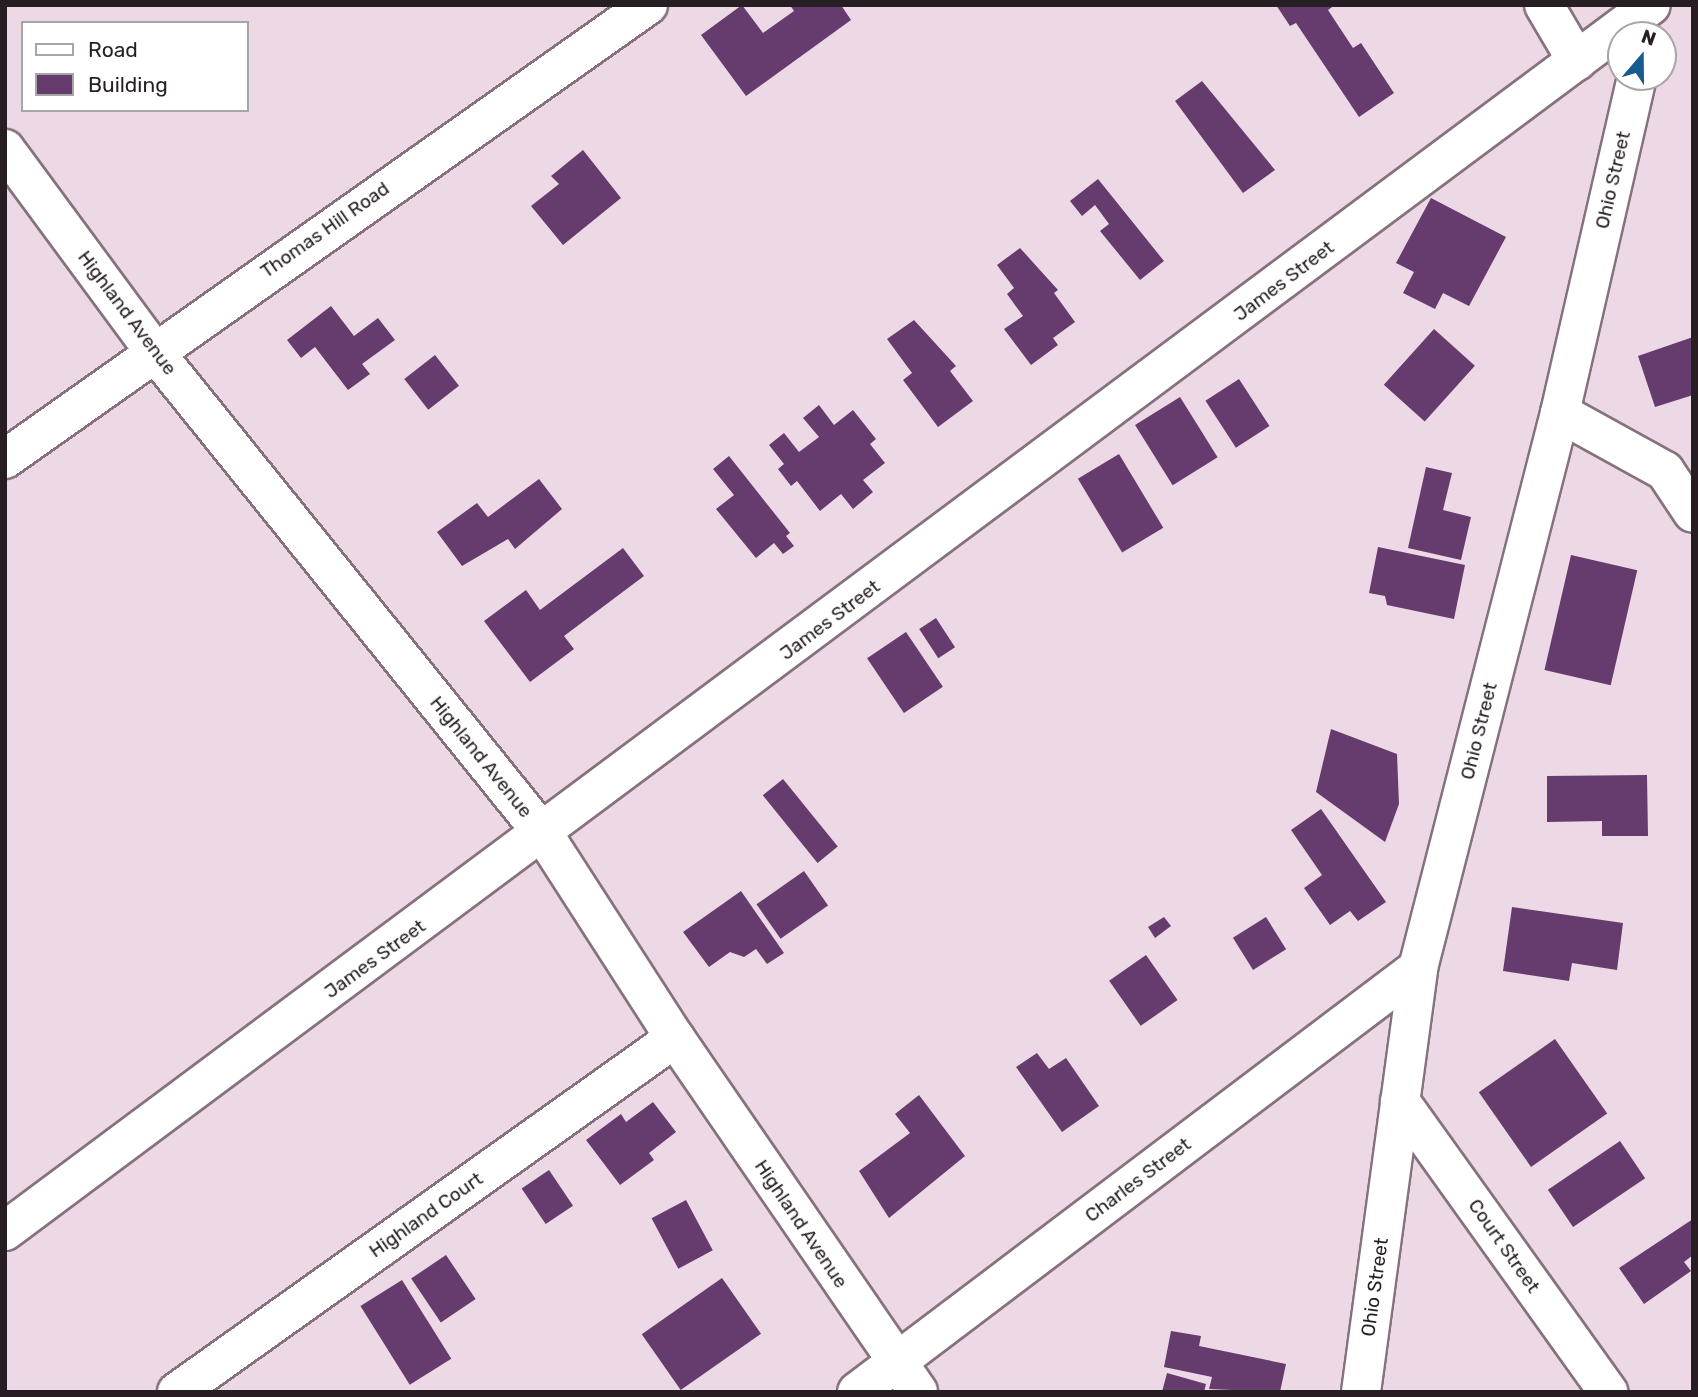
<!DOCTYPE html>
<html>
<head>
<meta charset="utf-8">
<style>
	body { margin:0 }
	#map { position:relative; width:1698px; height:1397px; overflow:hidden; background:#edd8e5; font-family:Rubik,sans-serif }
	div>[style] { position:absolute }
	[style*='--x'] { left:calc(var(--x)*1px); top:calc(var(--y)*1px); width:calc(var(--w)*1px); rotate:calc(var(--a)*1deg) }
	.building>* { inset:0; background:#663c6e; transform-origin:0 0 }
	.roads { filter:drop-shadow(2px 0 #85727e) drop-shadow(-2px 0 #85727e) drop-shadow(0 2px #85727e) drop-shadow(0 -2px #85727e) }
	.minor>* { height:38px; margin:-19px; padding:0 19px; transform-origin:19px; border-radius:19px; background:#fff }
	span { translate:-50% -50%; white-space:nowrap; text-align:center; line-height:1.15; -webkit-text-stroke:7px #fff; paint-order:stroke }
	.street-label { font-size:19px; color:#261e23 }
	.frame { position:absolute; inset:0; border:7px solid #261e23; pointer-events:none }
	.legend { position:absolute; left:21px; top:21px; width:228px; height:91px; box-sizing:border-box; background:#fff; border:2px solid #a8a5a7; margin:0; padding:9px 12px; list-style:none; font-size:21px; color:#261e23 }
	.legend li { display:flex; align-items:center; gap:14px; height:35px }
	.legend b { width:35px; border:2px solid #a8a5a7 }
	.north { position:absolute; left:1607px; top:21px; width:70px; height:70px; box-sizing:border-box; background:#fff; border:2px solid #a8a5a7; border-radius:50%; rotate:20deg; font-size:19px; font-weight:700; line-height:28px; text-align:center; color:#261e23 }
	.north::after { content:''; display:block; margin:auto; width:24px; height:32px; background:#175c91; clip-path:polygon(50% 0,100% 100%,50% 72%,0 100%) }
</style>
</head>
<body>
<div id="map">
	<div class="building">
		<i style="clip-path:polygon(742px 5px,763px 33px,794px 11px,790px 5px,841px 5px,851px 20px,746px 96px,701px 35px)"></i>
		<i style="clip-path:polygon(1276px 5px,1335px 5px,1328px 10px,1353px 48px,1361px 43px,1394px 93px,1359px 117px,1296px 23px,1290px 26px)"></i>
		<i style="clip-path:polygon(1202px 81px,1275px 170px,1243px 193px,1175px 101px)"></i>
		<i style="clip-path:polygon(583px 150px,621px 198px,563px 245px,531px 206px,559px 184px,551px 176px)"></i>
		<i style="clip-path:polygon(1098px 179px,1164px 261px,1140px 280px,1100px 231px,1109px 224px,1095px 205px,1082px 216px,1070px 201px)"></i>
		<i style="clip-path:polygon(1431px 198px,1506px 237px,1469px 306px,1443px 293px,1435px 309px,1403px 293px,1414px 272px,1396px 263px)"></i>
		<i style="clip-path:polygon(1020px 248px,1058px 290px,1054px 293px,1075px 322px,1053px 338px,1058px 345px,1031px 365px,1004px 329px,1023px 316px,1007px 294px,1014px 288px,997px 265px)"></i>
		<i style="clip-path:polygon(331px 306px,354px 336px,378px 318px,395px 340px,362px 364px,370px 374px,348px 390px,315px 347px,301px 358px,287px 340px)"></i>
		<i style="clip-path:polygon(914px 320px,956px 366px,950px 371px,973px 401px,938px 427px,903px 380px,912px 373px,887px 339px)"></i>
		<i style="left:1434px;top:329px;width:55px;height:75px;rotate:42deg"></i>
		<i style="clip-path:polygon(1693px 337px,1693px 395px,1655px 407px,1638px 356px)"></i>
		<i style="left:435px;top:355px;width:39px;height:39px;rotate:52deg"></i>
		<i style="left:1239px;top:379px;width:56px;height:40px;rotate:57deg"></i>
		<i style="left:1180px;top:397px;width:71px;height:53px;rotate:58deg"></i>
		<i style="clip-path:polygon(819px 405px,834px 425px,853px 410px,876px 439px,870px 444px,885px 463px,863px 480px,873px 492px,853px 509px,841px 494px,820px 511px,797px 481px,791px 486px,778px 469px,784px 464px,769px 445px,784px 433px,799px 452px,819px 437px,803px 418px)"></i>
		<i style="left:1119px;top:454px;width:86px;height:48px;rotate:59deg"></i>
		<i style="clip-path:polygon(729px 456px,790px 533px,786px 536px,794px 546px,783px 554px,774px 543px,756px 558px,716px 509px,734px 495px,713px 469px)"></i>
		<i style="clip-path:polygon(1426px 467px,1452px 473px,1443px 510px,1471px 517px,1461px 560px,1408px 548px)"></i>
		<i style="clip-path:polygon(539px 479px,562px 509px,515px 549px,508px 539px,462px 566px,437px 532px,477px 503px,488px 517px)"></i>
		<i style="clip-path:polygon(1378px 547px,1465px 565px,1454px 619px,1387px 605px,1385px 596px,1369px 593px)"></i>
		<i style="clip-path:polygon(623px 548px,644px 576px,564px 636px,574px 649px,530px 682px,484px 621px,526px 590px,540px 610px)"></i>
		<i style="left:1571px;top:555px;width:68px;height:118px;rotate:13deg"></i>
		<i style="left:936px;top:618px;width:35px;height:20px;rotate:57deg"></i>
		<i style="left:906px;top:632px;width:66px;height:47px;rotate:56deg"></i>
		<i style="clip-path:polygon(1331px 729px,1397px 754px,1399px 804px,1385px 842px,1316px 792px)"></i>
		<i style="clip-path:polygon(1647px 775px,1648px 836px,1602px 836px,1602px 821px,1547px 822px,1547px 776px)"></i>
		<i style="left:783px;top:779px;width:87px;height:26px;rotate:51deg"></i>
		<i style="clip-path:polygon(1321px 809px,1386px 902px,1358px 921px,1350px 911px,1330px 925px,1304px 888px,1322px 875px,1291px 830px)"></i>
		<i style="left:804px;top:871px;width:42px;height:58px;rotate:55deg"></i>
		<i style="clip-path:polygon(741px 891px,784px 953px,767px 964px,756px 949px,744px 957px,730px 952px,709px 967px,683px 932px)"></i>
		<i style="clip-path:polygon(1512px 907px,1623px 923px,1617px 970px,1572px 963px,1569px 981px,1503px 971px)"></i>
		<i style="clip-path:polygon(1164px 917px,1171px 926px,1155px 938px,1148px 927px)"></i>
		<i style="left:1266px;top:917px;width:38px;height:39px;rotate:58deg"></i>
		<i style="left:1146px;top:955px;width:55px;height:45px;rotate:55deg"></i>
		<i style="left:1555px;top:1039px;width:91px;height:93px;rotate:55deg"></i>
		<i style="clip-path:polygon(1037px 1053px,1049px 1069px,1066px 1058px,1099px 1106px,1062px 1132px,1016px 1067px)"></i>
		<i style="clip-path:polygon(919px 1095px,965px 1156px,889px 1218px,859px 1171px,910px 1133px,895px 1114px)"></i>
		<i style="clip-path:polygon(653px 1102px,676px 1132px,649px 1153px,654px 1160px,620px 1185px,586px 1140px,621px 1114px,626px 1122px)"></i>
		<i style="left:1620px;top:1141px;width:45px;height:87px;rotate:56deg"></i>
		<i style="left:549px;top:1170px;width:43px;height:33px;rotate:56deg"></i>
		<i style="left:686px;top:1200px;width:57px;height:39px;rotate:62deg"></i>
		<i style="clip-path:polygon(1693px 1219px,1693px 1255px,1684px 1262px,1691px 1271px,1644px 1304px,1619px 1268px)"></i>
		<i style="left:446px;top:1255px;width:53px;height:42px;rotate:56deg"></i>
		<i style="left:722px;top:1278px;width:68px;height:98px;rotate:55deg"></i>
		<i style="left:402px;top:1280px;width:93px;height:49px;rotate:58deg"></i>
		<i style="clip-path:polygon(1171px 1331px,1201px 1336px,1199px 1346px,1286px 1364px,1280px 1392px,1209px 1389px,1212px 1377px,1164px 1367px)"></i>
		<i style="clip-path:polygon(1167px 1373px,1206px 1384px,1204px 1392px,1162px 1392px)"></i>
	</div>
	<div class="roads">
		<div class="minor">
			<i style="--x:1544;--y:5;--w:65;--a:59.5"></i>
			<i style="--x:5;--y:149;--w:250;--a:53.6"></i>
			<i style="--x:153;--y:350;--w:623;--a:51.12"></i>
			<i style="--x:544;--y:835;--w:242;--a:57.2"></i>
			<i style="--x:675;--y:1038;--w:429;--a:55.5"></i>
			<i style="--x:1560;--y:413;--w:120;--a:28.9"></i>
			<i style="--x:1665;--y:471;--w:50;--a:56.3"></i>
			<i style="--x:5;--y:459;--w:787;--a:-35.22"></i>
			<i style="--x:1400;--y:1101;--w:358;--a:54.4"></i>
			<i style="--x:5;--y:1231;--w:2052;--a:-36.68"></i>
			<i style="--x:177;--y:1392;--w:611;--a:-35.41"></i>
			<i style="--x:857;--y:1392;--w:703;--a:-37.08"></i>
			<i style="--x:1361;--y:1392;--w:428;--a:-82.3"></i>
			<i style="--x:1418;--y:968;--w:573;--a:-75.65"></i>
			<i style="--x:1560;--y:413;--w:345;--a:-77.1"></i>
		</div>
	</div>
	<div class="street-label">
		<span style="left:1613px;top:180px;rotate:-77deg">Ohio Street</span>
		<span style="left:325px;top:230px;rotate:-35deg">Thomas Hill Road</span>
		<span style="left:1284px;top:281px;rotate:-37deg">James Street</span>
		<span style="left:127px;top:313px;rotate:53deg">Highland Avenue</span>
		<span style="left:830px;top:620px;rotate:-37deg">James Street</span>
		<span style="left:1479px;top:731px;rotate:-76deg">Ohio Street</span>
		<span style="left:481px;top:757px;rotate:51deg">Highland Avenue</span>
		<span style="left:375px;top:959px;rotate:-36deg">James Street</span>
		<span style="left:1138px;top:1180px;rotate:-37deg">Charles Street</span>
		<span style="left:426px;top:1215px;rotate:-35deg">Highland Court</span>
		<span style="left:801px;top:1224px;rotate:56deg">Highland Avenue</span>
		<span style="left:1504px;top:1246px;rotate:55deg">Court Street</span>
		<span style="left:1375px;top:1287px;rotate:-82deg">Ohio Street</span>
	</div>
	<div class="frame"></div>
	<ul class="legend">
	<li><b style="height:9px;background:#fff"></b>Road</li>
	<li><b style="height:19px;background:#663c6e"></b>Building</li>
	</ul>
	<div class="north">N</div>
</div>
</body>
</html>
